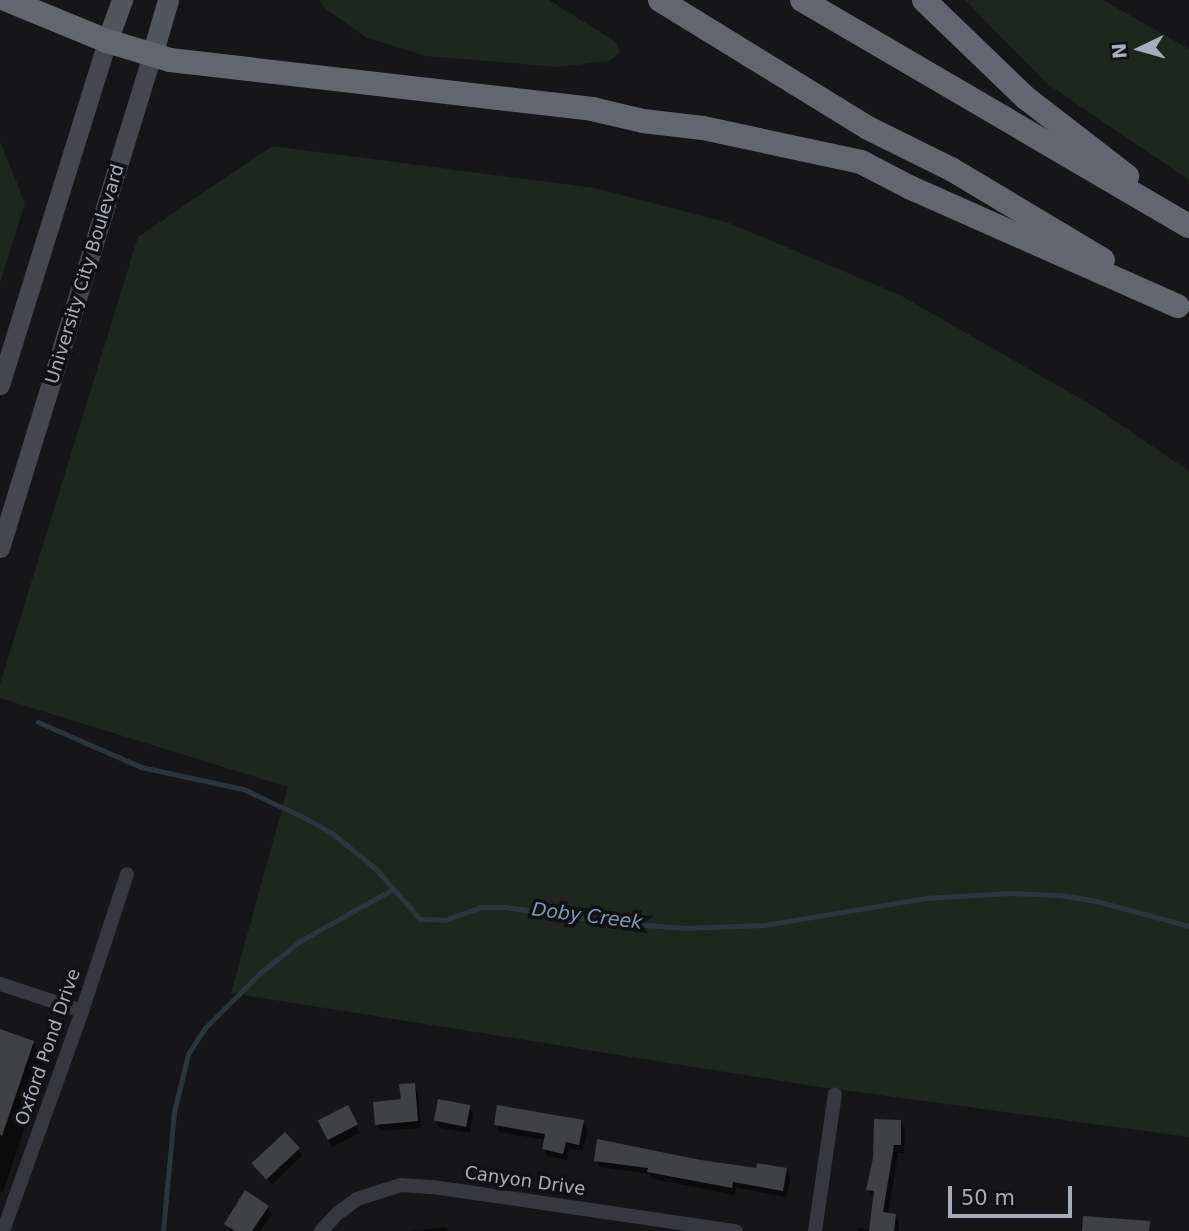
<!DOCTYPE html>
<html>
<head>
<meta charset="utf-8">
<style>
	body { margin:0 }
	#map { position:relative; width:1189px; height:1231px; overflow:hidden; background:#161618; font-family:"DejaVu Sans",sans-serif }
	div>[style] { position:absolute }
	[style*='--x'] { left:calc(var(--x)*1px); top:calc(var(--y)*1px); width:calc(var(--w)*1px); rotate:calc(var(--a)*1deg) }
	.green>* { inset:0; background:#1e261f }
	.shadow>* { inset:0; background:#0007 }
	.stream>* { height:5px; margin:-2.5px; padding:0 2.5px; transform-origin:2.5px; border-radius:2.5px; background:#2c353c }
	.building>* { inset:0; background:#404145; transform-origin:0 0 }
	.street>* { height:14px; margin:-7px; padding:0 7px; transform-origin:7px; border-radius:7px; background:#37383d }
	.secondary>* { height:19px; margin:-9.5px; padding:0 9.5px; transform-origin:9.5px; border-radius:9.5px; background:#45474d }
	.primary>* { height:21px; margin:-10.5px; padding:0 10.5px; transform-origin:10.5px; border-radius:10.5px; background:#53555c }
	.highway>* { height:24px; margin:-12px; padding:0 12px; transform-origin:12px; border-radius:12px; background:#63666e }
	span { translate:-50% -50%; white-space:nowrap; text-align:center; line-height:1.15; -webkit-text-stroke:7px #111113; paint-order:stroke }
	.street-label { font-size:18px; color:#a8adb8 }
	.water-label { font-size:19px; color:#7f9bb3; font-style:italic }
	.north { position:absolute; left:1105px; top:14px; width:70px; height:70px; -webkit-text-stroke:5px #111113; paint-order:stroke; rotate:265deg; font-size:19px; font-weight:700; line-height:28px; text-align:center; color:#a8adb8 }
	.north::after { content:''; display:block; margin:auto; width:24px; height:32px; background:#a8adb8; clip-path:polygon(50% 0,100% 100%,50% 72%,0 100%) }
	.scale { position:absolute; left:948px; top:1186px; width:124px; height:32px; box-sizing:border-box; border:4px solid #a8adb8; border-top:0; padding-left:9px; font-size:21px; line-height:24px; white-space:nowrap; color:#a8adb8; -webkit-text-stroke:5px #111113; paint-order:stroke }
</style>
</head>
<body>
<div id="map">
	<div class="green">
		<i style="clip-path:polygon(319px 0,549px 0,616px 42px,620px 53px,609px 61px,558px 67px,426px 56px,367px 38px,324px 8px)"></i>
		<i style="clip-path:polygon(965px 0,1103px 0,1189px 49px,1189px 180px,1046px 83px)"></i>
		<i style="clip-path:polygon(0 141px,25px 203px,0 283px)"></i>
		<i style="clip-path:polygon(272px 146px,595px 188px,729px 223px,900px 295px,1088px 403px,1189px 471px,1189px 1137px,813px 1086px,231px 993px,288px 787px,0 698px,0 684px,138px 237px)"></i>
	</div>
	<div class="shadow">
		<i style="clip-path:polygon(0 1031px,33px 1043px,46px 1065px,3px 1192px,0 1191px)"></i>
		<i style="clip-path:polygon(414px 1085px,418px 1092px,421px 1128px,381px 1131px,377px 1124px,403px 1101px)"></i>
		<i style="clip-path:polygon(469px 1106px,473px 1113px,470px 1133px,440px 1128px,436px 1121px)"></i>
		<i style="clip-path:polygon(351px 1114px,360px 1133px,332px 1147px,328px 1140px)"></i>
		<i style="clip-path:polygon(583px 1122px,587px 1129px,583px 1151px,569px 1149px,567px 1160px,548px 1156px,544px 1149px,546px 1140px,500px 1132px,496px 1125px)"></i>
		<i style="clip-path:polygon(900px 1122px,905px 1130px,904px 1153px,898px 1153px,888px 1215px,895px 1215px,899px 1223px,899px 1231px,859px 1231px,859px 1228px,871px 1230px,875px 1198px,868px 1190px)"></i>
		<i style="clip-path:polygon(298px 1149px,302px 1156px,272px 1185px,254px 1164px)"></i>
		<i style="clip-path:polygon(596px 1160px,701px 1162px,758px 1170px,786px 1170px,790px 1177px,787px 1197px,736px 1188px,735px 1195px,653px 1179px,650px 1174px,600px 1167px)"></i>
		<i style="clip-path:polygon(268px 1207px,272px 1214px,260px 1231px,231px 1231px,226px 1224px)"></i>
		<i style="clip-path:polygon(446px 1227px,448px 1231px,410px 1231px)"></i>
	</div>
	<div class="stream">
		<i style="--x:38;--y:722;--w:112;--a:23.6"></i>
		<i style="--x:141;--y:767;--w:104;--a:12.2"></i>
		<i style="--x:243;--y:789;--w:64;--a:25"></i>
		<i style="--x:301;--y:816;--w:37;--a:29"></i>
		<i style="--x:333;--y:834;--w:55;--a:39.1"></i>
		<i style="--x:376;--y:869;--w:67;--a:48.7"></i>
		<i style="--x:420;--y:919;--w:25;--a:2"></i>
		<i style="--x:445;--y:920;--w:37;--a:-20"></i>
		<i style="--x:480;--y:907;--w:25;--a:0"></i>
		<i style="--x:505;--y:907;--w:106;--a:8.1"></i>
		<i style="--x:610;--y:922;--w:74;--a:4.6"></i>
		<i style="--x:684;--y:928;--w:80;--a:-2.1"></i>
		<i style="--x:764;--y:925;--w:164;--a:-9.5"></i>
		<i style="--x:926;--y:898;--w:84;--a:-3.4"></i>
		<i style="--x:1010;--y:893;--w:49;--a:2.3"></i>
		<i style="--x:1059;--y:895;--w:37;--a:9"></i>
		<i style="--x:1096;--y:901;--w:96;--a:15"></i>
		<i style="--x:163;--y:1231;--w:120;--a:-84.7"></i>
		<i style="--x:174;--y:1112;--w:60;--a:-76.4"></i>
		<i style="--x:188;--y:1054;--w:31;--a:-57"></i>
		<i style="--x:205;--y:1028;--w:78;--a:-45"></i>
		<i style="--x:260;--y:973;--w:51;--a:-38.7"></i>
		<i style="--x:300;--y:941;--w:107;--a:-29.2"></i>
	</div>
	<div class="building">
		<i style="clip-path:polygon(0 1029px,34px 1041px,2px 1136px,0 1135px)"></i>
		<i style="clip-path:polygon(415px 1083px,418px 1121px,375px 1125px,373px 1102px,401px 1099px,399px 1084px)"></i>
		<i style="left:438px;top:1099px;width:33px;height:22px;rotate:11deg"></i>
		<i style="left:348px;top:1105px;width:22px;height:34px;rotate:63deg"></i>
		<i style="clip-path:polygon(497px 1105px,584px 1120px,579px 1145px,566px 1142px,563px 1154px,542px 1149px,545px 1134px,494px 1125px)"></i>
		<i style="clip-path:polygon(874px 1119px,901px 1120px,901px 1145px,894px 1145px,883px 1212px,896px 1214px,894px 1231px,869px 1231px,874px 1191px,866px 1190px,873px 1158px)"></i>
		<i style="left:285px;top:1132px;width:22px;height:46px;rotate:47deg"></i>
		<i style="clip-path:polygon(597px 1139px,701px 1160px,756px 1168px,757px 1163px,787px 1168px,783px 1191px,733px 1182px,732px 1188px,647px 1172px,648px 1168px,594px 1161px)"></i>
		<i style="clip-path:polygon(245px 1190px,269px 1206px,252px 1231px,235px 1231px,224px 1224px)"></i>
		<i style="clip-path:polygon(1083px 1216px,1150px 1221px,1149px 1231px,1082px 1231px)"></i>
	</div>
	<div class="street">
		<i style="--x:0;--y:984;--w:86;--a:18.2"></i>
		<i style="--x:3;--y:1231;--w:234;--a:-70.2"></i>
		<i style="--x:82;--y:1011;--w:144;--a:-71.8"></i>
		<i style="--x:321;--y:1231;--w:25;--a:-47"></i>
		<i style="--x:338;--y:1213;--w:24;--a:-36"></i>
		<i style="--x:357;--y:1199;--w:46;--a:-17.7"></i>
		<i style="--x:401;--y:1185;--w:32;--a:4"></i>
		<i style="--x:433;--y:1187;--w:306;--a:8.3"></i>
		<i style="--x:815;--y:1231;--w:138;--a:-81.7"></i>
	</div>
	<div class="secondary">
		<i style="--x:0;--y:385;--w:360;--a:-72.7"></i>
		<i style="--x:0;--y:548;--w:516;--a:-72.86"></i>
	</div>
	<div class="primary">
		<i style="--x:107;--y:41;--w:44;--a:-69.9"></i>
		<i style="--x:152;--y:55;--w:57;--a:-73.8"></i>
	</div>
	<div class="highway">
		<i style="--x:7;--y:0;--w:108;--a:22.3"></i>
		<i style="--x:107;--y:41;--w:66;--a:16.8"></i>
		<i style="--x:170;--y:60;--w:425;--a:6.6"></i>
		<i style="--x:592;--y:109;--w:52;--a:13.2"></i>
		<i style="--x:643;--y:121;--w:60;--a:6.7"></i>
		<i style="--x:703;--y:128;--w:162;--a:12.1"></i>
		<i style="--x:861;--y:162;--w:54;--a:27.5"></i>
		<i style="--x:909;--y:187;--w:294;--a:23.9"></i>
		<i style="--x:660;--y:0;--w:244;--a:31.6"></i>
		<i style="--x:868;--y:128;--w:93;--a:26.3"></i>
		<i style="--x:951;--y:169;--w:177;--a:30.9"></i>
		<i style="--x:802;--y:0;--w:448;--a:30.3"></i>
		<i style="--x:924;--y:0;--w:141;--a:43.9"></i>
		<i style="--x:1026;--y:98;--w:128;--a:37.7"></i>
	</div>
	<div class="street-label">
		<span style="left:85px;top:274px;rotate:-73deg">University City Boulevard</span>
		<span style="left:48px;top:1047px;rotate:-71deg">Oxford Pond Drive</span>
		<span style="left:525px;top:1181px;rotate:8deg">Canyon Drive</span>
	</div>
	<div class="water-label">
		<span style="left:587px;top:916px;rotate:7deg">Doby Creek</span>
	</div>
	<div class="north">N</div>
	<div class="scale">50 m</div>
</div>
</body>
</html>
